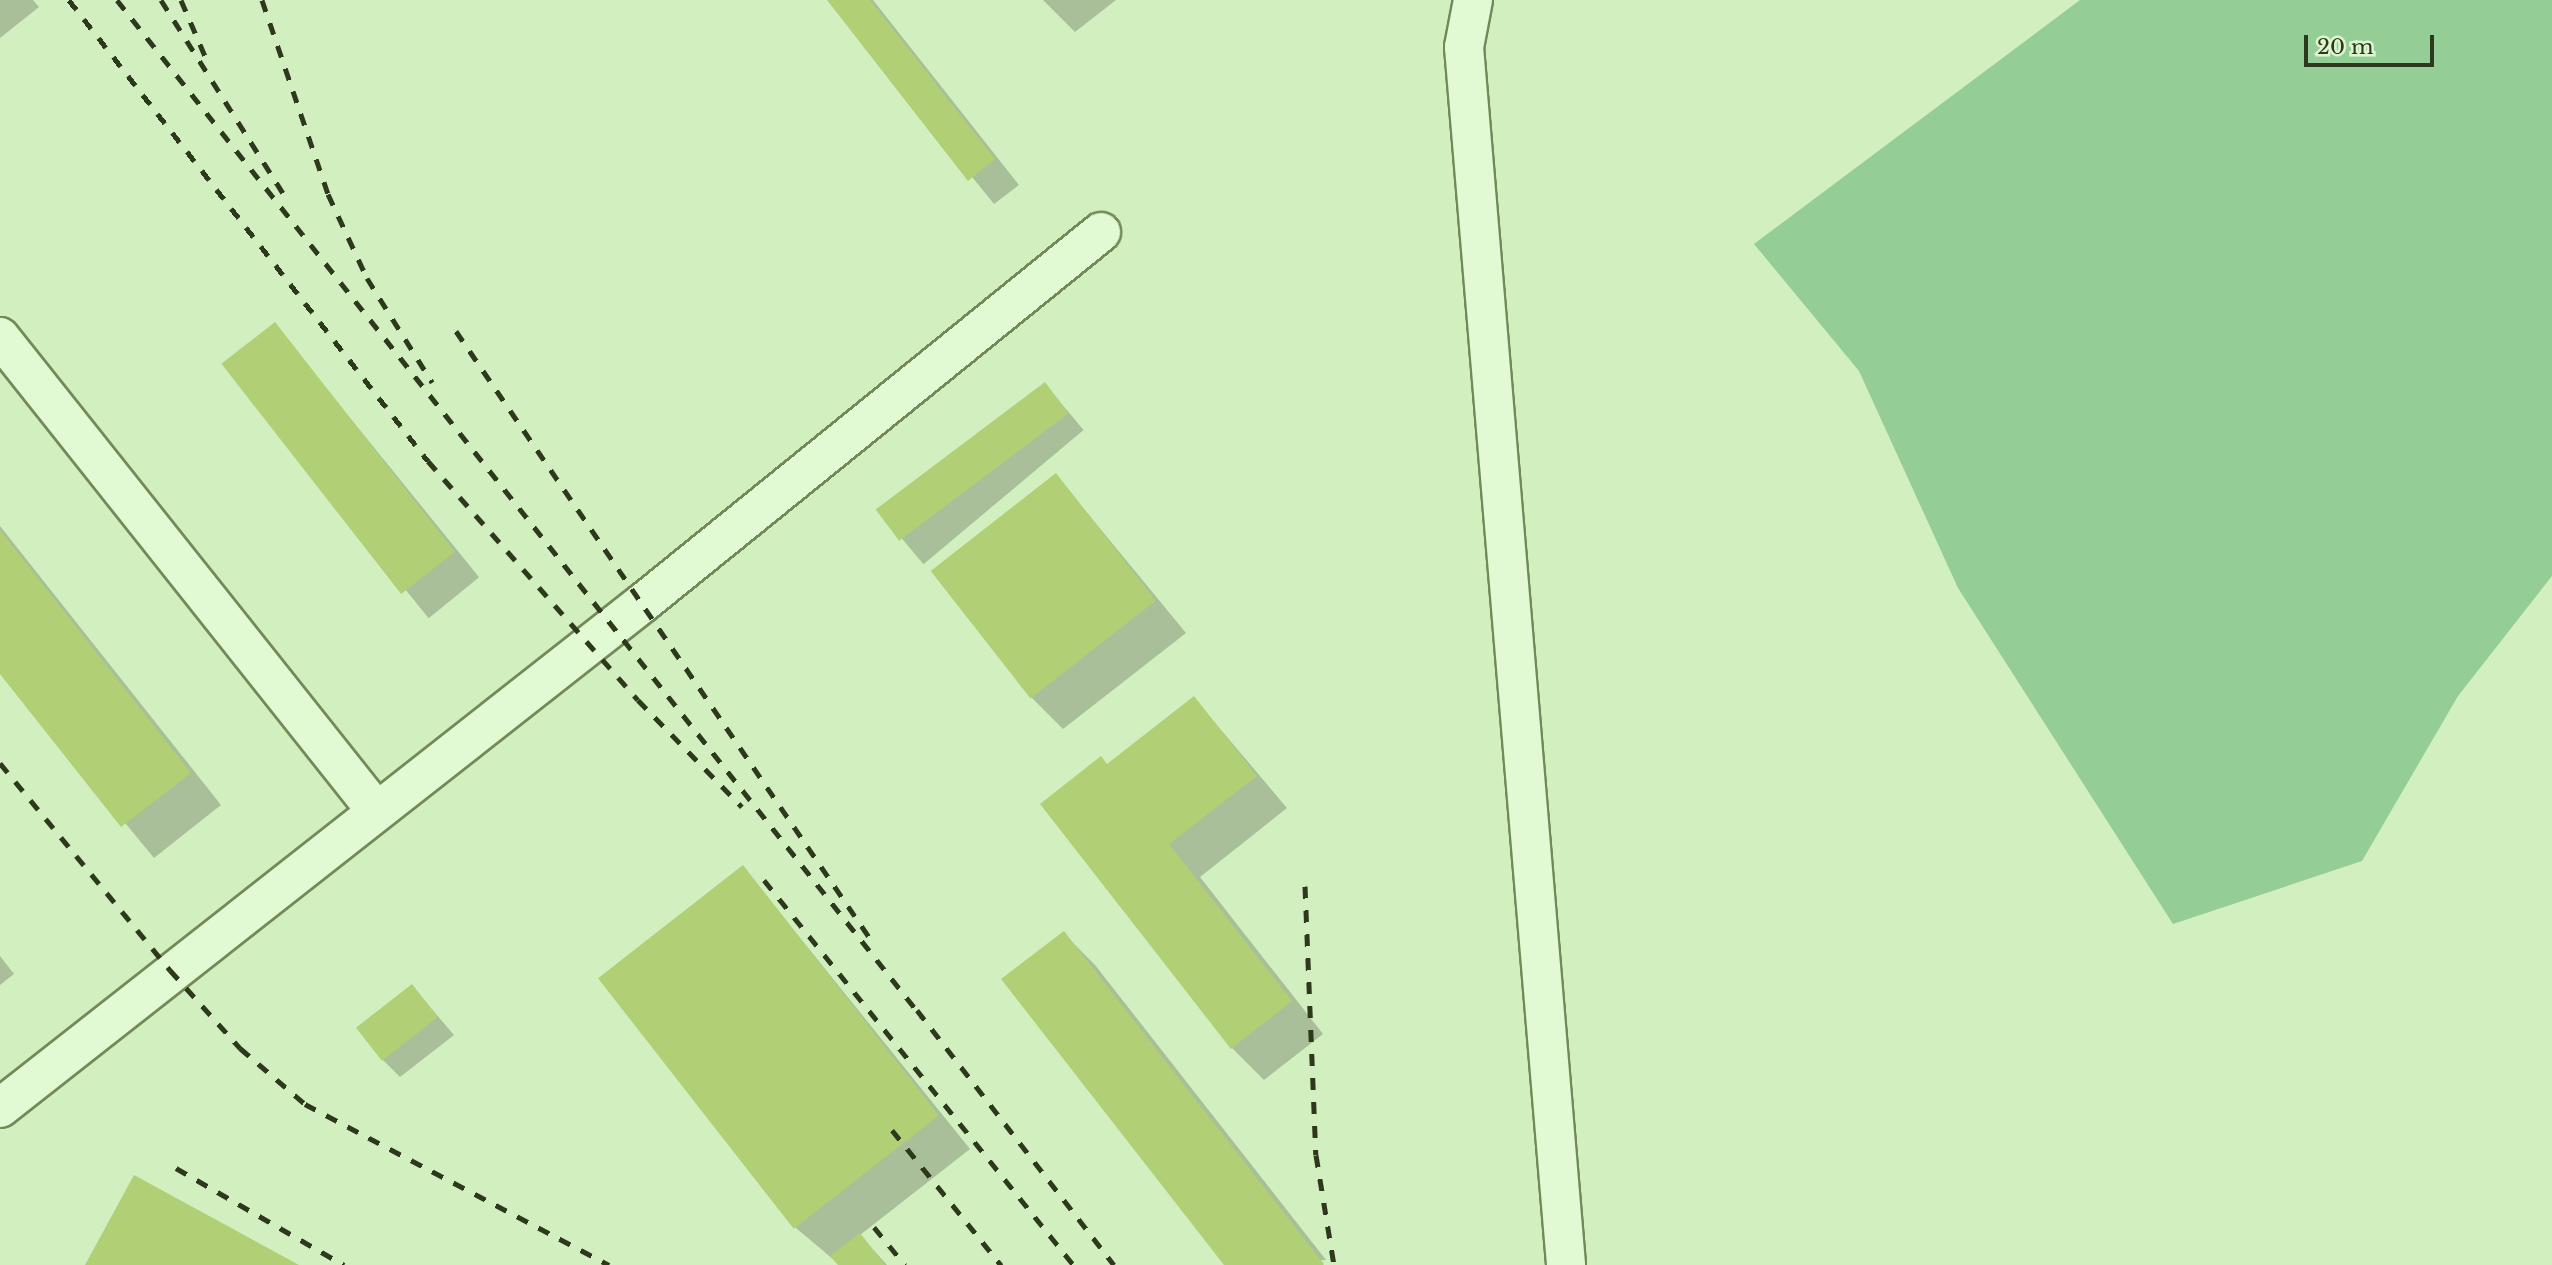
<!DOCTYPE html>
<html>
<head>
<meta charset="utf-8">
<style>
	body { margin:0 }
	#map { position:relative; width:2552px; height:1265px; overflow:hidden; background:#d2efc0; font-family:"Libre Baskerville",serif }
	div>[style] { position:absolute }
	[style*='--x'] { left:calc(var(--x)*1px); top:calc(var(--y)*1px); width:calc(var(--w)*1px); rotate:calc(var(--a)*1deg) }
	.green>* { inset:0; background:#94ce96 }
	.shadow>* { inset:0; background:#0003; transform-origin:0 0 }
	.building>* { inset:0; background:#b1cf75; transform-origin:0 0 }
	.roads { filter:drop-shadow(2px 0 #738957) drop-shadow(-2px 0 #738957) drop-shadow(0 2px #738957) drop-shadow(0 -2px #738957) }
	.minor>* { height:38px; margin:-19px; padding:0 19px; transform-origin:19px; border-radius:19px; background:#e2fad4 }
	.rail>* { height:5px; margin-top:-2.5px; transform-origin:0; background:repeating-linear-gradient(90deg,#2d381c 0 12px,transparent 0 24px) }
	span { translate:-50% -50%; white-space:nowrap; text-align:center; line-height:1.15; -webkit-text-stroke:7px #def6d0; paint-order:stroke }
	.scale { position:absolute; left:2304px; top:35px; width:130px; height:32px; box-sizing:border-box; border:4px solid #2d381c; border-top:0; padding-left:9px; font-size:21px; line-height:24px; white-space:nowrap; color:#2d381c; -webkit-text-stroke:5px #def6d0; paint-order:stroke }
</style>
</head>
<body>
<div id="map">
	<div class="green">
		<i style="clip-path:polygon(2080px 0,2552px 0,2552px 576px,2458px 696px,2362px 861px,2173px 924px,1958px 588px,1859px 371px,1754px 244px)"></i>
	</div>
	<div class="shadow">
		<i style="clip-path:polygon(0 0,33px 0,39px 7px,0 38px)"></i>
		<i style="clip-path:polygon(829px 0,873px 0,1019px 185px,994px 204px)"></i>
		<i style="clip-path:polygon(1043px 0,1116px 0,1075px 32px)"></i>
		<i style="left:274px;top:324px;width:326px;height:65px;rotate:51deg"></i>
		<i style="left:1045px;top:384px;width:60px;height:209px;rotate:50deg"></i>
		<i style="clip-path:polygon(1056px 475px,1186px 633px,1063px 729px,1031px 697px)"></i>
		<i style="clip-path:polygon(0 526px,221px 805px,154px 858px,0 671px)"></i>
		<i style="clip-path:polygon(1194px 698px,1287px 808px,1200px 877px,1323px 1034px,1264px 1080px,1232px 1048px,1108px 766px)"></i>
		<i style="clip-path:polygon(743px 867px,970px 1149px,860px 1235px,887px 1265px,840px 1265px,796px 1228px)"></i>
		<i style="clip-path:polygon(1063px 933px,1095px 965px,1326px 1260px,1227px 1265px)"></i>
		<i style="clip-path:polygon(0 956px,14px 974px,0 985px)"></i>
		<i style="clip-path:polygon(412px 986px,454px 1035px,400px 1077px,383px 1060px)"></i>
	</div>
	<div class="building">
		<i style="clip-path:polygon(827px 0,870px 0,995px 159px,968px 181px)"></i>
		<i style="left:275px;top:322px;width:292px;height:68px;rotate:52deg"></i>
		<i style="left:1045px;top:382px;width:39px;height:212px;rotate:53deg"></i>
		<i style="left:1056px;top:473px;width:162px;height:159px;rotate:52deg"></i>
		<i style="clip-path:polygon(0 530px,191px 773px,121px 827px,0 674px)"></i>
		<i style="clip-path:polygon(1194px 696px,1257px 776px,1169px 844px,1292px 1001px,1231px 1049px,1040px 804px,1101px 756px,1107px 764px)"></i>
		<i style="left:743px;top:865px;width:318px;height:184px;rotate:52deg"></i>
		<i style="clip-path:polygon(1064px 931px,1324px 1264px,1323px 1265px,1224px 1265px,1001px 979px)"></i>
		<i style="left:412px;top:984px;width:42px;height:71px;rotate:52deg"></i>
		<i style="clip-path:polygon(134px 1175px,299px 1265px,85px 1265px)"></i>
		<i style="clip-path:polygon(860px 1233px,885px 1265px,838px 1265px,830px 1256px)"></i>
	</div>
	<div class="roads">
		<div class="minor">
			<i style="--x:1473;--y:0;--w:48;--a:100.8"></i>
			<i style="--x:1464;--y:47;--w:1222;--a:85.21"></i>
			<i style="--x:0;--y:337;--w:601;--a:51.55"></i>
			<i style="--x:0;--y:1108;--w:819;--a:-38.16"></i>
			<i style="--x:644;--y:602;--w:588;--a:-38.99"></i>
		</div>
	</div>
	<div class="rail">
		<i style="--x:69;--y:0;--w:584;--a:52.09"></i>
		<i style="--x:428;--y:461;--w:318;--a:48.7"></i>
		<i style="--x:638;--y:700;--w:149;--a:45.8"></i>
		<i style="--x:117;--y:0;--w:1297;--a:51.64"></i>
		<i style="--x:161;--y:0;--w:234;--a:57.7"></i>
		<i style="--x:181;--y:0;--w:61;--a:66.8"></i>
		<i style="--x:262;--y:0;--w:205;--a:71.2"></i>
		<i style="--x:328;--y:194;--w:93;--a:65.1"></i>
		<i style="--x:367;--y:278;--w:123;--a:58"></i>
		<i style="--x:456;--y:331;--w:733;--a:55.72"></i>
		<i style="--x:0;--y:763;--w:268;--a:50.6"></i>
		<i style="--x:170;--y:970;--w:105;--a:48.1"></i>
		<i style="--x:240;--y:1048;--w:86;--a:40.7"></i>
		<i style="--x:305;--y:1104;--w:344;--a:27.9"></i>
		<i style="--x:764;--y:880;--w:494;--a:51.2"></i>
		<i style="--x:1305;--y:886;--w:269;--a:87.7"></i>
		<i style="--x:1316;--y:1155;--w:111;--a:80.7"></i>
		<i style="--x:917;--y:1010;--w:322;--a:52.3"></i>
		<i style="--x:892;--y:1130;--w:174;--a:51.1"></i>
		<i style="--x:176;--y:1168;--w:194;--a:30"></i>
		<i style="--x:874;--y:1227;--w:49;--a:50.8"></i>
	</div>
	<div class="scale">20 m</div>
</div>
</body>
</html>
